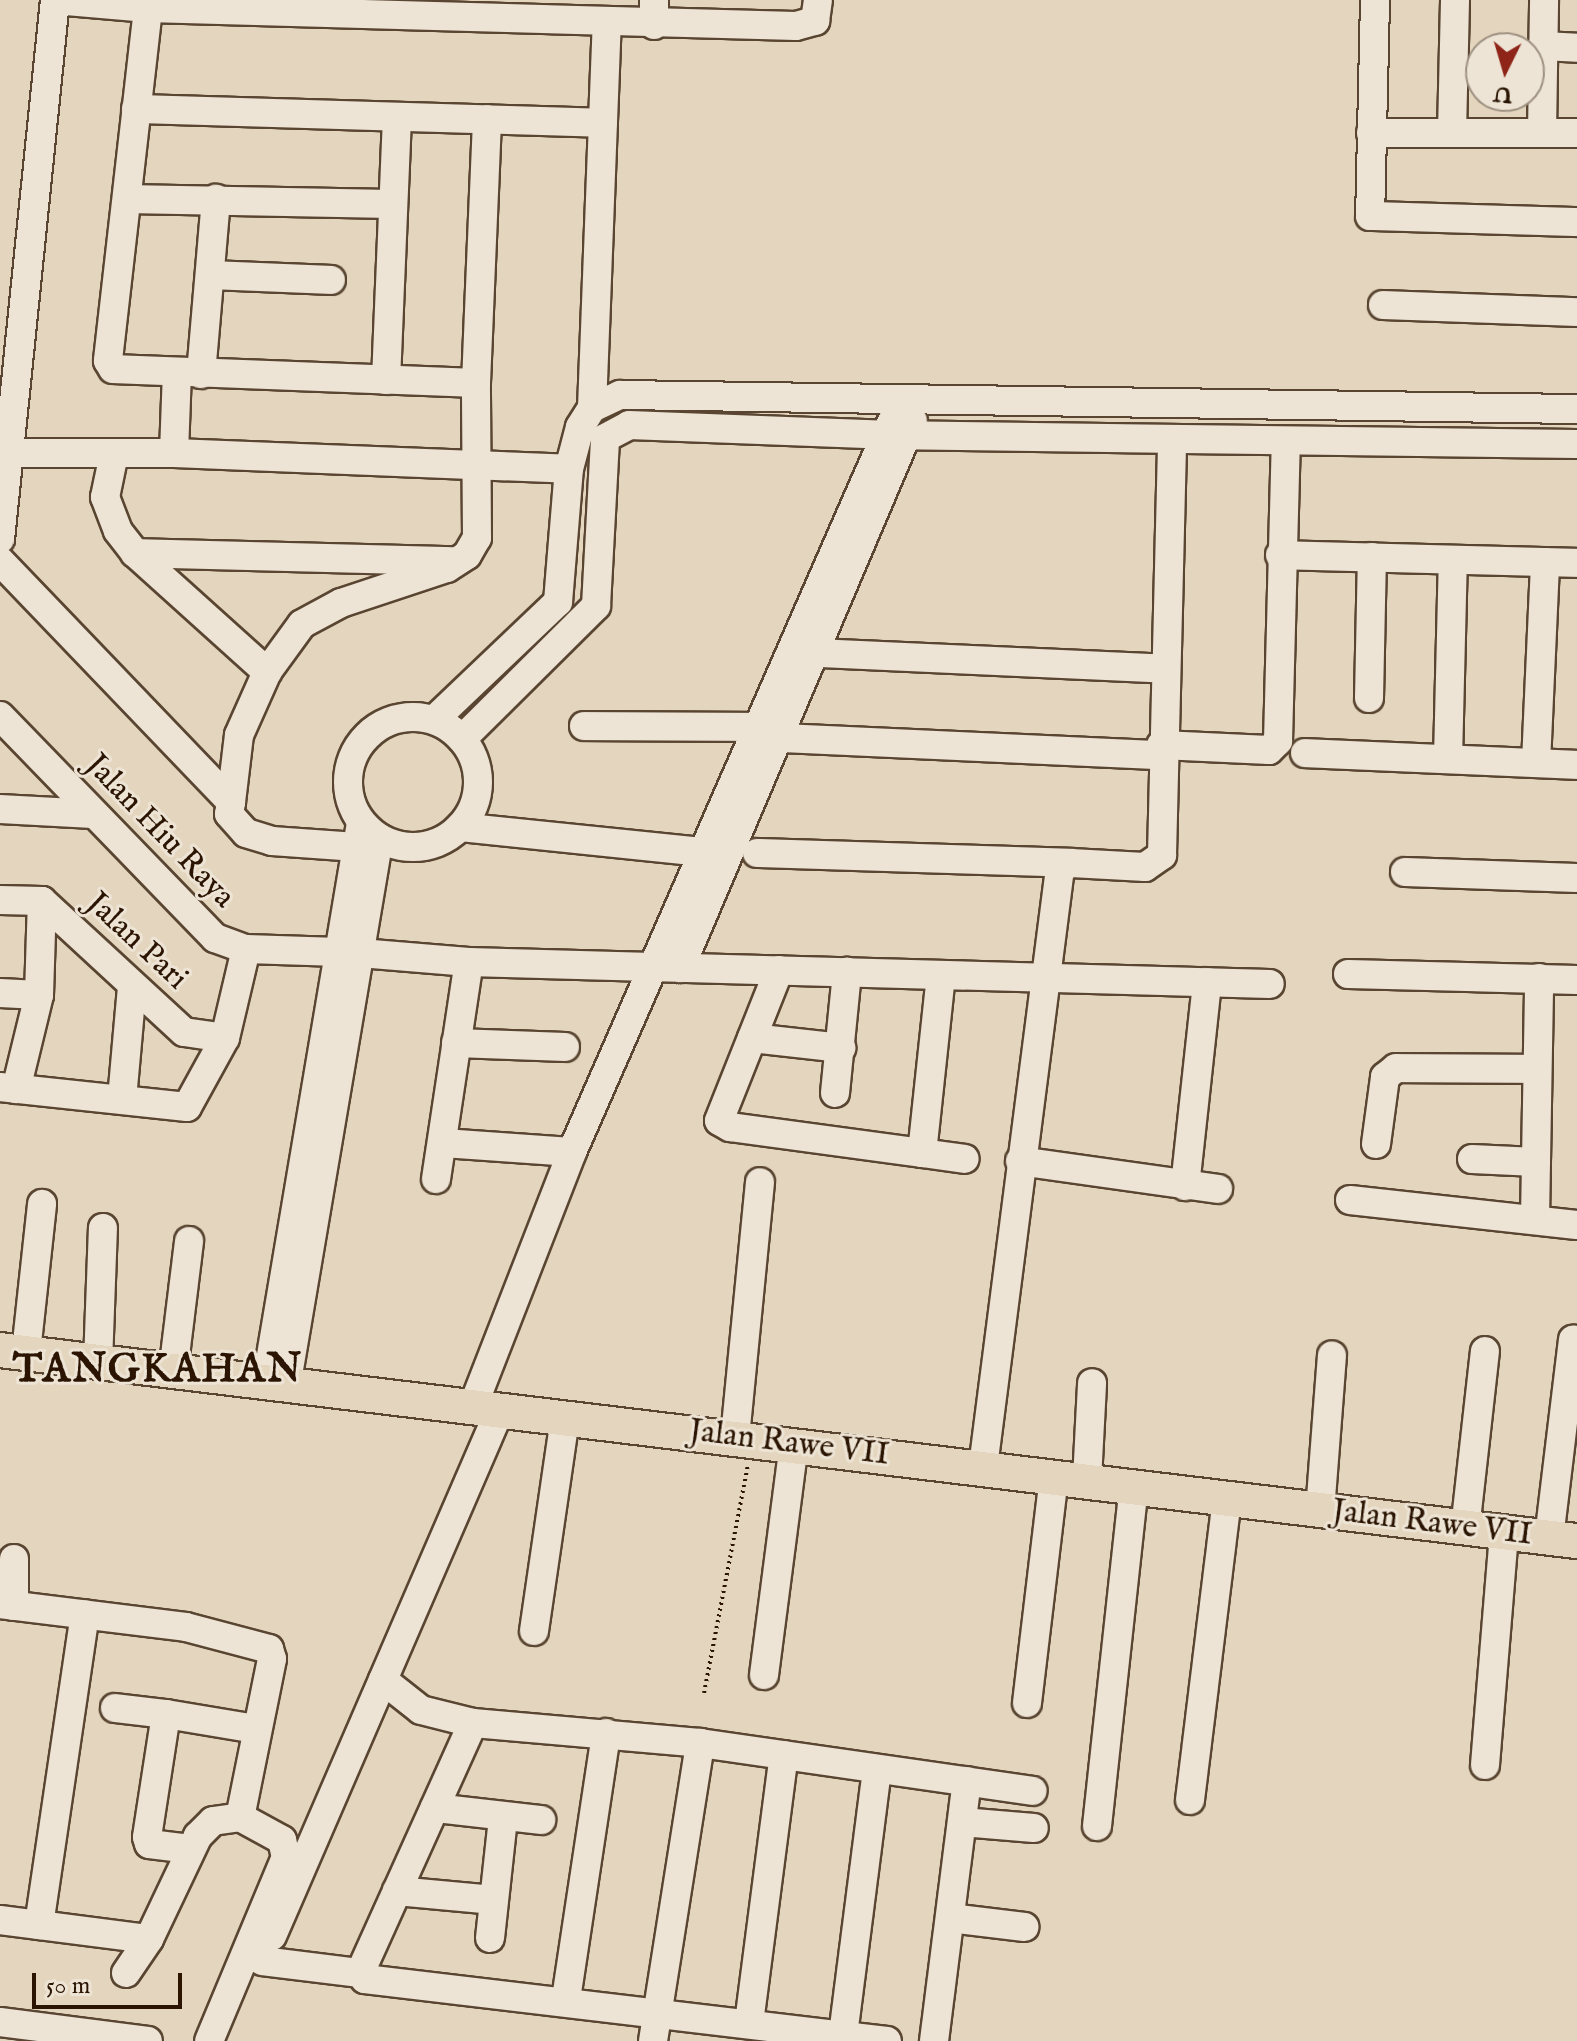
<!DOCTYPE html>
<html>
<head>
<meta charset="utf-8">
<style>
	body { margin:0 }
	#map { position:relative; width:1577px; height:2041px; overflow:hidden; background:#e4d6be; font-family:"IM FELL English",serif }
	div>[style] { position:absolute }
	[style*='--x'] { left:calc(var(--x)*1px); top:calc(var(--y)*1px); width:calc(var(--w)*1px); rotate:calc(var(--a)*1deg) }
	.path>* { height:4px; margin-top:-2px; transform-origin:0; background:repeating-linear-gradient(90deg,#2b1502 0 2px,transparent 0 6px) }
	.roads { filter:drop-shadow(2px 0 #594531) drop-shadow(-2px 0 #594531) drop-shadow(0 2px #594531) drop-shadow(0 -2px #594531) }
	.minor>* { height:28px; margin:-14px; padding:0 14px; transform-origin:14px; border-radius:14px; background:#ede4d5 }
	.minor>.ring { margin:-14px; padding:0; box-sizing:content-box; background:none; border:28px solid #ede4d5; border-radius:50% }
	.major>* { height:34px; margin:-17px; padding:0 17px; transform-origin:17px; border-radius:17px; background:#e4d6be }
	span { translate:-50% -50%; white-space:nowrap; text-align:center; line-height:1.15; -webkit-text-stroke:6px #ede4d5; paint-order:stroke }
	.street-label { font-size:32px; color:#2b1502 }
	.district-label { font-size:40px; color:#2b1502; font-weight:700; letter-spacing:2px }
	.north { position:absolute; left:1465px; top:32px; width:80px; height:80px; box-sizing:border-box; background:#ede4d5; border:2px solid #9f9181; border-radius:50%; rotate:185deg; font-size:22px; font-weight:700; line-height:32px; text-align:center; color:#2b1502 }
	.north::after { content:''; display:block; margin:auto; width:28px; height:36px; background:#8f2418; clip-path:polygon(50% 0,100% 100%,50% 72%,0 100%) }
	.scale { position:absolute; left:32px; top:1973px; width:150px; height:36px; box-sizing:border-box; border:4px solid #2b1502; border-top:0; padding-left:10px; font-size:24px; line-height:28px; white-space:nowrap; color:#2b1502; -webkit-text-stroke:6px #ede4d5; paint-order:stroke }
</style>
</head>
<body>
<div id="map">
	<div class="path">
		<i style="--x:704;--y:1693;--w:232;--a:-79.1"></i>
	</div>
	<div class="roads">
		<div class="minor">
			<i style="--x:149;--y:0;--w:363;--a:96.5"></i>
			<i style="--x:108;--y:361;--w:9;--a:58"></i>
			<i style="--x:113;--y:369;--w:363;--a:2.2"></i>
			<i style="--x:654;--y:0;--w:25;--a:90"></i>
			<i style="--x:1375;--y:0;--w:216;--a:91.3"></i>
			<i style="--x:1370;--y:216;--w:207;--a:1.7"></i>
			<i style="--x:1543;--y:46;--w:34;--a:3"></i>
			<i style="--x:136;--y:109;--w:467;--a:1.7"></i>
			<i style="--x:1371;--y:133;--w:206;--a:0"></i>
			<i style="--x:1452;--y:133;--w:133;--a:-88.7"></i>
			<i style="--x:1542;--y:133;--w:133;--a:-89.1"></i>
			<i style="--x:127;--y:199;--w:264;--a:1.1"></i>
			<i style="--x:212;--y:275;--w:119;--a:2.4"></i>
			<i style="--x:1383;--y:305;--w:194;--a:2.1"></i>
			<i style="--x:201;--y:374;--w:176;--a:-85.1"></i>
			<i style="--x:386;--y:380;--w:263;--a:-87.6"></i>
			<i style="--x:592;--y:408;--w:385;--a:-87.8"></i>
			<i style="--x:9;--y:453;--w:165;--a:0"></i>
			<i style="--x:174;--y:453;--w:395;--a:2.3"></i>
			<i style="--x:174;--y:453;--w:80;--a:-87.9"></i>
			<i style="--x:114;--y:454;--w:44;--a:101.8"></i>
			<i style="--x:105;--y:497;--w:36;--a:69"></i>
			<i style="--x:118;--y:531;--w:28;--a:52"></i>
			<i style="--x:135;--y:553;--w:178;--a:42"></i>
			<i style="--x:0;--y:539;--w:542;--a:-84.17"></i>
			<i style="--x:55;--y:0;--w:93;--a:4.9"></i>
			<i style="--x:148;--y:8;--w:648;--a:1.59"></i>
			<i style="--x:796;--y:26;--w:20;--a:-15"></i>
			<i style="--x:815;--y:21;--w:21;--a:-82"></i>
			<i style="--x:135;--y:553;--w:315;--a:1.5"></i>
			<i style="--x:1280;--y:555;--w:297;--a:1.5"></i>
			<i style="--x:0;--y:561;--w:334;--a:46.2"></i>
			<i style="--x:231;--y:802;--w:12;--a:99"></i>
			<i style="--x:229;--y:814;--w:25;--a:48"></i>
			<i style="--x:246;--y:833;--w:27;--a:17"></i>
			<i style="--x:272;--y:841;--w:85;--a:4"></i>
			<i style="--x:818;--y:653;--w:346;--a:2.6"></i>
			<i style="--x:1369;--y:698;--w:141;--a:-88.8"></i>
			<i style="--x:0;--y:716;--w:309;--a:45.9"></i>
			<i style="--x:215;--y:938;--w:33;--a:20"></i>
			<i style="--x:246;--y:949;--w:93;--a:1.8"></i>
			<i class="ring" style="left:348px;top:717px;width:102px;height:102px"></i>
			<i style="--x:434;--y:720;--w:171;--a:-43.6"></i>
			<i style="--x:558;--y:602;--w:133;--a:-85.3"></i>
			<i style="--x:569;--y:469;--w:43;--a:-75.3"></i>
			<i style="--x:580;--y:427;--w:22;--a:-58"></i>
			<i style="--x:592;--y:408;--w:31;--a:-25"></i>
			<i style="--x:620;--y:395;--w:957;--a:0.84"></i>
			<i style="--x:584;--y:726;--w:173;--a:0.3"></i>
			<i style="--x:782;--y:738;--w:379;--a:2.6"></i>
			<i style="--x:462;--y:739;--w:189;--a:-44.8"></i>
			<i style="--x:596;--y:606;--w:168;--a:-86.9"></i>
			<i style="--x:605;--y:438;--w:27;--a:-28"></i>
			<i style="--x:629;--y:425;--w:256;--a:2.2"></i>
			<i style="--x:885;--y:435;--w:692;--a:0.75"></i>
			<i style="--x:1161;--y:745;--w:108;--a:2.7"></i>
			<i style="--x:1269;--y:750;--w:13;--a:-45"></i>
			<i style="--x:1278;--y:741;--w:299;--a:-88.5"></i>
			<i style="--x:1305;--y:753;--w:272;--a:2.5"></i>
			<i style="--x:1448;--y:759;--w:199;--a:-88.6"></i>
			<i style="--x:1536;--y:763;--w:201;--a:-87.4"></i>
			<i style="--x:231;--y:802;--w:67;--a:-83.2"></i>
			<i style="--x:239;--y:735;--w:69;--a:-66"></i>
			<i style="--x:267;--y:672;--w:59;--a:-53.9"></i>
			<i style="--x:302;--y:624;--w:44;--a:-28.3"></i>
			<i style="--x:341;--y:603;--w:112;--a:-18.3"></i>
			<i style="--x:447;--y:568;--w:24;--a:-33"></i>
			<i style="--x:467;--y:555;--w:20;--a:-60"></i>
			<i style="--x:477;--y:538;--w:155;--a:-90.4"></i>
			<i style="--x:476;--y:383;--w:264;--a:-87.6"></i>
			<i style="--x:0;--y:809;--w:93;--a:3.1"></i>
			<i style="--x:460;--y:827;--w:244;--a:5.9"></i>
			<i style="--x:757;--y:853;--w:314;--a:1.8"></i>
			<i style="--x:1405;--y:872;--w:172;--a:2"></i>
			<i style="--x:0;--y:900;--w:42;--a:1.4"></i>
			<i style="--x:42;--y:901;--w:193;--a:42.7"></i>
			<i style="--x:184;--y:1032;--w:41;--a:8.3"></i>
			<i style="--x:360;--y:953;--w:109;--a:4.7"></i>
			<i style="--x:469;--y:962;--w:801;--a:1.57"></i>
			<i style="--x:680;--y:968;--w:595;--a:-66.97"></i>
			<i style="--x:779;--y:970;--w:162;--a:111.7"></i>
			<i style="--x:719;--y:1121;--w:13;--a:29"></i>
			<i style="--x:730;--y:1127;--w:194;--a:7.7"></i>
			<i style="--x:922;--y:1153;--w:179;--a:-83.9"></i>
			<i style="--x:1348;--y:974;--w:229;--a:1.5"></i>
			<i style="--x:0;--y:993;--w:39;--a:3"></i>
			<i style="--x:39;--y:995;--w:97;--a:103.7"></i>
			<i style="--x:39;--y:995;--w:94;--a:-88.2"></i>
			<i style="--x:752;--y:1038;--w:90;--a:6.4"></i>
			<i style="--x:456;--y:1043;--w:109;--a:2.1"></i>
			<i style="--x:0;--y:1087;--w:188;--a:6.1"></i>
			<i style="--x:187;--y:1107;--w:79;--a:-61.2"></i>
			<i style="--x:225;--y:1038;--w:91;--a:-76.7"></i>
			<i style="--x:835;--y:1093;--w:122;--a:-84.3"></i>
			<i style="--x:122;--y:1099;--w:113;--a:-84.9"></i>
			<i style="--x:443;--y:1143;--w:129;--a:4"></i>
			<i style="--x:1376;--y:1144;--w:68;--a:-82.3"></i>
			<i style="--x:1385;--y:1077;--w:14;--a:-39"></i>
			<i style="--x:1396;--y:1068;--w:141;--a:0.4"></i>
			<i style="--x:922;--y:1153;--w:43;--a:7.9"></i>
			<i style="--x:1472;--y:1159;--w:64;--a:2.7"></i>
			<i style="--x:1020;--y:1161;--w:200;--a:8"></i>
			<i style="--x:436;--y:1179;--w:219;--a:-81.4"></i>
			<i style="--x:1185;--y:1186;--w:205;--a:-83.8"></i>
			<i style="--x:1350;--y:1200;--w:228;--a:6.3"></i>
			<i style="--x:1535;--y:1219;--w:241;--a:-89"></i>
			<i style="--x:26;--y:1352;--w:149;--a:-83.8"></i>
			<i style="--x:98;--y:1363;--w:135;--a:-87.9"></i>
			<i style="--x:173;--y:1372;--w:132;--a:-83"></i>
			<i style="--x:266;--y:1385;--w:570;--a:-80.41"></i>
			<i style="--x:286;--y:1387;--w:557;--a:-80.39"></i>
			<i style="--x:473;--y:1406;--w:273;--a:-68.7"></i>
			<i style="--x:572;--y:1152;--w:798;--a:-66.36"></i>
			<i style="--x:735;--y:1437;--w:256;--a:-84.4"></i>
			<i style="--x:983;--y:1467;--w:604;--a:-82.67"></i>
			<i style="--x:1060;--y:868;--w:12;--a:-24"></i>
			<i style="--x:1071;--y:863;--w:74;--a:3.1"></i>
			<i style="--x:1145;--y:867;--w:21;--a:-35"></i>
			<i style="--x:1162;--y:855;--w:415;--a:-88.6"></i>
			<i style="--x:1087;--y:1480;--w:97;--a:-87"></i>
			<i style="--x:1320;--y:1511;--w:156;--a:-85.6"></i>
			<i style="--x:1465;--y:1529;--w:179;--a:-83.6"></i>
			<i style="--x:1549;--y:1538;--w:200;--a:-83.1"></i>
			<i style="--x:0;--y:1604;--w:187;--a:7"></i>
			<i style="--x:186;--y:1627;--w:86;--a:14.8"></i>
			<i style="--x:269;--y:1649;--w:10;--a:73"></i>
			<i style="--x:272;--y:1659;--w:161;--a:101.4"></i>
			<i style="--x:240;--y:1817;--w:48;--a:28.7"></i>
			<i style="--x:282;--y:1840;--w:17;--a:77"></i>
			<i style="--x:286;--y:1857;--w:199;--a:112.7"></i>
			<i style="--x:14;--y:1606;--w:47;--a:-90"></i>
			<i style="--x:534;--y:1631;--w:214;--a:-81.7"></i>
			<i style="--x:764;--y:1675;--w:233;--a:-82.6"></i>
			<i style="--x:383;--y:1680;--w:48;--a:38.3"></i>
			<i style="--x:421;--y:1710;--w:54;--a:14"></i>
			<i style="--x:1027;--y:1703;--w:229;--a:-83.2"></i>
			<i style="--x:115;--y:1708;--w:51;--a:6.7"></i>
			<i style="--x:1485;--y:1765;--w:232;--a:-85.3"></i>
			<i style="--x:1190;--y:1800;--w:302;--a:-83"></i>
			<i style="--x:435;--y:1808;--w:107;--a:6.5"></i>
			<i style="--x:962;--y:1822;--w:72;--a:4.8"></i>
			<i style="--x:1097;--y:1826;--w:342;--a:-83.8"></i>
			<i style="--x:190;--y:1849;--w:41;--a:-173"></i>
			<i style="--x:149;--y:1844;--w:7;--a:-106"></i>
			<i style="--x:147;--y:1837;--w:124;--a:-81.2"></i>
			<i style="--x:166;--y:1714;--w:91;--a:9.5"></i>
			<i style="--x:397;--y:1891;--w:97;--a:5.3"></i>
			<i style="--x:950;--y:1918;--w:75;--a:6.9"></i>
			<i style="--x:0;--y:1920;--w:150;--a:7.3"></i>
			<i style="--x:149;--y:1939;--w:114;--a:-64.6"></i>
			<i style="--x:198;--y:1836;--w:21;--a:-45"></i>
			<i style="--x:213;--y:1821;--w:27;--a:-8"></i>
			<i style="--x:39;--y:1925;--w:314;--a:-81.6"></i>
			<i style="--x:272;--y:1936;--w:571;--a:-66.58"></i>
			<i style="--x:490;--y:1938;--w:121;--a:-83.8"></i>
			<i style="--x:262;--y:1961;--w:99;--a:7"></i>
			<i style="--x:126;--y:1973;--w:41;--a:-55.9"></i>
			<i style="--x:566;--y:1999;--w:269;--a:-81.4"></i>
			<i style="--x:0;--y:2022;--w:149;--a:7.3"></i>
			<i style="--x:749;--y:2023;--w:270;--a:-82.6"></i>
			<i style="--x:843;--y:2035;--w:268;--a:-82.7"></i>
			<i style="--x:653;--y:2041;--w:302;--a:-81"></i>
			<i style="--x:887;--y:2041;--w:526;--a:-173.23"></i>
			<i style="--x:365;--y:1979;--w:8;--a:-130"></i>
			<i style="--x:360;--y:1973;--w:274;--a:-65.7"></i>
			<i style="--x:473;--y:1723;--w:228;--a:5"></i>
			<i style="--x:700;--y:1743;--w:336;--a:8.2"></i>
			<i style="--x:934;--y:2041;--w:262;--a:-82.8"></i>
		</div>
		<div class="major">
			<i style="--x:0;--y:1350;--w:1589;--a:6.91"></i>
		</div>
	</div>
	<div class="street-label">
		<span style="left:159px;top:832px;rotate:46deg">Jalan Hiu Raya</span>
		<span style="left:136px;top:942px;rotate:43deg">Jalan Pari</span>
		<span style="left:789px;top:1444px;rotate:7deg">Jalan Rawe VII</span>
		<span style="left:1432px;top:1524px;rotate:7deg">Jalan Rawe VII</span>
	</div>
	<div class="district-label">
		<span style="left:158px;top:1371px">TANGKAHAN</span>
	</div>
	<div class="north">U</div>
	<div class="scale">50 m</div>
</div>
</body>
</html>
